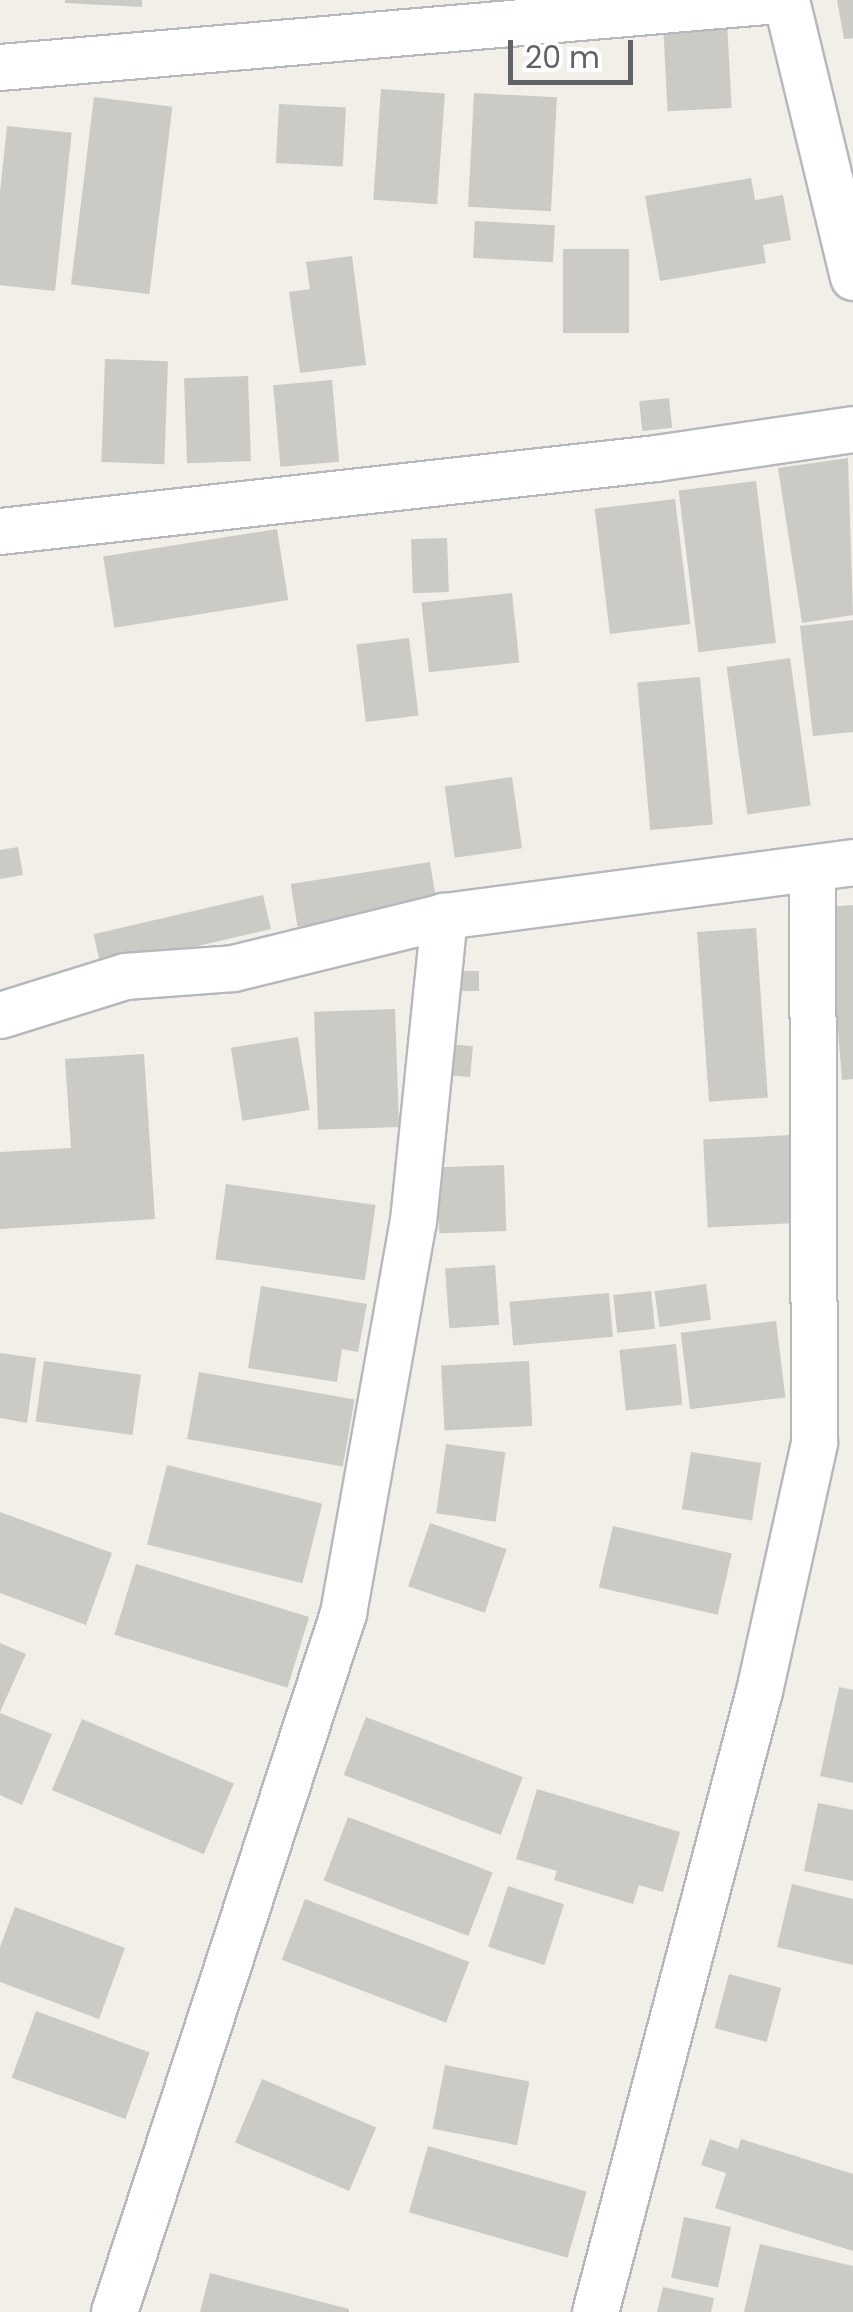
<!DOCTYPE html>
<html>
<head>
<meta charset="utf-8">
<style>
	body { margin:0 }
	#map { position:relative; width:853px; height:2312px; overflow:hidden; background:#f1efe8; font-family:Poppins,sans-serif }
	div>[style] { position:absolute }
	[style*='--x'] { left:calc(var(--x)*1px); top:calc(var(--y)*1px); width:calc(var(--w)*1px); rotate:calc(var(--a)*1deg) }
	.building>* { inset:0; background:#cccac5; transform-origin:0 0 }
	.roads { filter:drop-shadow(2px 0 #b5b8bc) drop-shadow(-2px 0 #b5b8bc) drop-shadow(0 2px #b5b8bc) drop-shadow(0 -2px #b5b8bc) }
	.street>* { height:45px; margin:-22.5px; padding:0 22.5px; transform-origin:22.5px; border-radius:22.5px; background:#fff }
	span { translate:-50% -50%; white-space:nowrap; text-align:center; line-height:1.15; -webkit-text-stroke:8px #fff; paint-order:stroke }
	.scale { position:absolute; left:508px; top:40px; width:125px; height:45px; box-sizing:border-box; border:5px solid #5f6368; border-top:0; padding-left:12px; font-size:30px; line-height:35px; white-space:nowrap; color:#5f6368; -webkit-text-stroke:8px #fff; paint-order:stroke }
</style>
</head>
<body>
<div id="map">
	<div class="building">
		<i style="clip-path:polygon(65px 0,142px 0,142px 7px,65px 3px)"></i>
		<i style="clip-path:polygon(837px 0,853px 0,853px 38px,844px 39px)"></i>
		<i style="left:727px;top:21px;width:87px;height:64px;rotate:87deg"></i>
		<i style="left:381px;top:89px;width:64px;height:111px;rotate:4deg"></i>
		<i style="left:474px;top:93px;width:83px;height:114px;rotate:3deg"></i>
		<i style="left:94px;top:97px;width:79px;height:189px;rotate:7deg"></i>
		<i style="left:279px;top:104px;width:67px;height:59px;rotate:3deg"></i>
		<i style="left:7px;top:126px;width:65px;height:159px;rotate:6deg"></i>
		<i style="clip-path:polygon(751px 178px,755px 200px,783px 195px,791px 240px,763px 245px,766px 263px,660px 281px,645px 196px)"></i>
		<i style="left:475px;top:221px;width:80px;height:37px;rotate:3deg"></i>
		<i style="left:563px;top:249px;width:66px;height:84px"></i>
		<i style="clip-path:polygon(352px 256px,366px 365px,300px 373px,289px 292px,310px 289px,306px 262px)"></i>
		<i style="left:105px;top:359px;width:63px;height:103px;rotate:2deg"></i>
		<i style="left:248px;top:376px;width:85px;height:64px;rotate:88deg"></i>
		<i style="left:332px;top:380px;width:82px;height:59px;rotate:85deg"></i>
		<i style="left:669px;top:398px;width:30px;height:30px;rotate:84deg"></i>
		<i style="clip-path:polygon(848px 458px,853px 615px,802px 623px,778px 468px)"></i>
		<i style="left:756px;top:481px;width:163px;height:78px;rotate:83deg"></i>
		<i style="left:675px;top:499px;width:126px;height:81px;rotate:83deg"></i>
		<i style="left:277px;top:529px;width:72px;height:176px;rotate:81deg"></i>
		<i style="left:447px;top:538px;width:54px;height:36px;rotate:88deg"></i>
		<i style="left:512px;top:593px;width:70px;height:91px;rotate:84deg"></i>
		<i style="clip-path:polygon(853px 620px,853px 732px,813px 736px,800px 626px)"></i>
		<i style="left:409px;top:638px;width:78px;height:53px;rotate:83deg"></i>
		<i style="left:790px;top:658px;width:149px;height:64px;rotate:82deg"></i>
		<i style="left:700px;top:677px;width:148px;height:63px;rotate:85deg"></i>
		<i style="left:512px;top:777px;width:72px;height:68px;rotate:82deg"></i>
		<i style="clip-path:polygon(18px 847px,23px 875px,0 879px,0 850px)"></i>
		<i style="left:430px;top:862px;width:43px;height:141px;rotate:81deg"></i>
		<i style="left:263px;top:895px;width:35px;height:174px;rotate:77deg"></i>
		<i style="clip-path:polygon(853px 905px,853px 1079px,842px 1080px,828px 907px)"></i>
		<i style="left:756px;top:928px;width:170px;height:59px;rotate:86deg"></i>
		<i style="left:479px;top:971px;width:20px;height:18px;rotate:90deg"></i>
		<i style="left:395px;top:1009px;width:118px;height:81px;rotate:88deg"></i>
		<i style="left:298px;top:1037px;width:74px;height:68px;rotate:81deg"></i>
		<i style="left:448px;top:1044px;width:25px;height:31px;rotate:5deg"></i>
		<i style="clip-path:polygon(144px 1054px,155px 1219px,0 1229px,0 1152px,71px 1148px,65px 1059px)"></i>
		<i style="left:791px;top:1135px;width:88px;height:88px;rotate:87deg"></i>
		<i style="left:504px;top:1165px;width:66px;height:67px;rotate:88deg"></i>
		<i style="left:226px;top:1184px;width:151px;height:76px;rotate:8deg"></i>
		<i style="left:495px;top:1265px;width:60px;height:50px;rotate:86deg"></i>
		<i style="left:706px;top:1284px;width:36px;height:52px;rotate:82deg"></i>
		<i style="clip-path:polygon(261px 1286px,367px 1304px,358px 1352px,342px 1349px,337px 1382px,248px 1368px)"></i>
		<i style="left:651px;top:1291px;width:38px;height:38px;rotate:84deg"></i>
		<i style="left:609px;top:1293px;width:44px;height:100px;rotate:85deg"></i>
		<i style="left:776px;top:1321px;width:77px;height:96px;rotate:83deg"></i>
		<i style="left:676px;top:1344px;width:61px;height:57px;rotate:84deg"></i>
		<i style="clip-path:polygon(0 1353px,36px 1358px,27px 1423px,0 1418px)"></i>
		<i style="left:44px;top:1361px;width:98px;height:61px;rotate:8deg"></i>
		<i style="left:529px;top:1361px;width:65px;height:88px;rotate:87deg"></i>
		<i style="left:199px;top:1372px;width:158px;height:68px;rotate:10deg"></i>
		<i style="left:446px;top:1444px;width:60px;height:70px;rotate:8deg"></i>
		<i style="left:691px;top:1452px;width:71px;height:58px;rotate:9deg"></i>
		<i style="left:167px;top:1465px;width:160px;height:82px;rotate:14deg"></i>
		<i style="clip-path:polygon(0 1512px,112px 1553px,86px 1625px,0 1593px)"></i>
		<i style="left:430px;top:1523px;width:81px;height:67px;rotate:19deg"></i>
		<i style="left:613px;top:1526px;width:122px;height:63px;rotate:13deg"></i>
		<i style="left:136px;top:1564px;width:181px;height:74px;rotate:17deg"></i>
		<i style="clip-path:polygon(0 1643px,26px 1654px,0 1712px)"></i>
		<i style="clip-path:polygon(839px 1687px,853px 1690px,853px 1783px,820px 1776px)"></i>
		<i style="clip-path:polygon(0 1713px,52px 1734px,22px 1805px,0 1795px)"></i>
		<i style="left:366px;top:1717px;width:168px;height:62px;rotate:21deg"></i>
		<i style="left:82px;top:1719px;width:165px;height:77px;rotate:23deg"></i>
		<i style="clip-path:polygon(537px 1789px,680px 1832px,663px 1892px,639px 1885px,633px 1904px,554px 1880px,557px 1871px,516px 1859px)"></i>
		<i style="clip-path:polygon(818px 1803px,853px 1810px,853px 1881px,804px 1871px)"></i>
		<i style="left:348px;top:1817px;width:155px;height:68px;rotate:21deg"></i>
		<i style="clip-path:polygon(792px 1884px,853px 1899px,853px 1965px,777px 1947px)"></i>
		<i style="left:508px;top:1886px;width:59px;height:64px;rotate:18deg"></i>
		<i style="left:305px;top:1899px;width:176px;height:65px;rotate:21deg"></i>
		<i style="clip-path:polygon(15px 1907px,125px 1948px,99px 2019px,0 1982px,0 1947px)"></i>
		<i style="left:729px;top:1974px;width:54px;height:56px;rotate:15deg"></i>
		<i style="left:36px;top:2011px;width:121px;height:71px;rotate:20deg"></i>
		<i style="left:445px;top:2065px;width:86px;height:65px;rotate:11deg"></i>
		<i style="left:262px;top:2079px;width:124px;height:69px;rotate:23deg"></i>
		<i style="clip-path:polygon(710px 2139px,738px 2149px,741px 2139px,853px 2174px,853px 2251px,715px 2208px,726px 2173px,701px 2165px)"></i>
		<i style="left:428px;top:2146px;width:165px;height:69px;rotate:16deg"></i>
		<i style="left:684px;top:2217px;width:48px;height:62px;rotate:12deg"></i>
		<i style="clip-path:polygon(760px 2244px,853px 2266px,853px 2312px,744px 2312px)"></i>
		<i style="clip-path:polygon(210px 2273px,349px 2309px,349px 2312px,200px 2312px)"></i>
		<i style="clip-path:polygon(663px 2287px,714px 2298px,711px 2312px,657px 2312px)"></i>
	</div>
	<div class="roads">
		<div class="street">
			<i style="--x:786;--y:0;--w:285;--a:76.4"></i>
			<i style="--x:0;--y:67;--w:780;--a:-4.93"></i>
			<i style="--x:0;--y:531;--w:660;--a:-6.35"></i>
			<i style="--x:656;--y:458;--w:199;--a:-8.4"></i>
			<i style="--x:0;--y:1015;--w:131;--a:-17.3"></i>
			<i style="--x:125;--y:976;--w:108;--a:-4.2"></i>
			<i style="--x:233;--y:968;--w:217;--a:-13.8"></i>
			<i style="--x:444;--y:916;--w:413;--a:-7.5"></i>
			<i style="--x:114;--y:2312;--w:736;--a:-71.86"></i>
			<i style="--x:343;--y:1613;--w:398;--a:-79.9"></i>
			<i style="--x:413;--y:1221;--w:307;--a:-84.2"></i>
			<i style="--x:595;--y:2312;--w:642;--a:-75.21"></i>
			<i style="--x:759;--y:1691;--w:255;--a:-77.5"></i>
			<i style="--x:814;--y:1442;--w:574;--a:-90.2"></i>
		</div>
	</div>
	<div class="scale">20 m</div>
</div>
</body>
</html>
